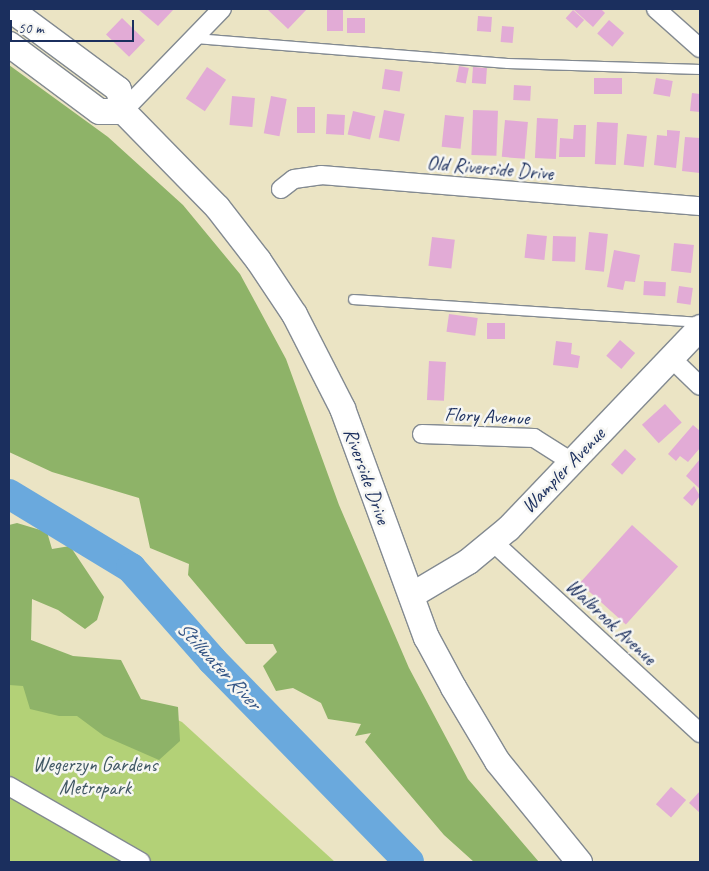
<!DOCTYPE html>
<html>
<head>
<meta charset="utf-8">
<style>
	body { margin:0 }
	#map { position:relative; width:709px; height:871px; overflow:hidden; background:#ebe4c4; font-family:Caveat,sans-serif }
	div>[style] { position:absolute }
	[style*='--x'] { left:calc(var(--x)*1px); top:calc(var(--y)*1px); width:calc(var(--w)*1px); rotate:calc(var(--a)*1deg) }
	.green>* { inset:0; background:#b3d177 }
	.forest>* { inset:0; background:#8eb368 }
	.river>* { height:30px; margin:-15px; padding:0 15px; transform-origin:15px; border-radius:15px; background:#6aa9dd }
	.building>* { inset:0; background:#e2abd6; transform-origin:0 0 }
	.roads { filter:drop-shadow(1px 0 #838a91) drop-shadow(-1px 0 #838a91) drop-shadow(0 1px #838a91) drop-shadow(0 -1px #838a91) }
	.lane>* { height:9px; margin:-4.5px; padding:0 4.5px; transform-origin:4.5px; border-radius:4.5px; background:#fff }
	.street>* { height:18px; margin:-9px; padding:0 9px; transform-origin:9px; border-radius:9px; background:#fff }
	.secondary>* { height:25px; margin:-12.5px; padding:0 12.5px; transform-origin:12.5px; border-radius:12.5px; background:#fff }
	span { translate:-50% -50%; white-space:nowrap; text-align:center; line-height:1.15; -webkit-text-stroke:5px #f6f6f2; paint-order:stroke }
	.street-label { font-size:20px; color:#1b2f5e }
	.park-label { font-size:20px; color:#415864 }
	.water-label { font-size:21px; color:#335484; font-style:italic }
	.frame { position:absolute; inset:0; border:10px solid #1b2f5e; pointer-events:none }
	.scale { position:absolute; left:10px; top:20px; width:124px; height:22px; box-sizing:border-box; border:2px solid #1b2f5e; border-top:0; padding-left:6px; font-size:15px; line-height:18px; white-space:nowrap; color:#1b2f5e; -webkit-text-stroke:4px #f6f6f2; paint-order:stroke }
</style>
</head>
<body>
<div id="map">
	<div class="green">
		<i style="clip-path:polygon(9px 642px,182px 722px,335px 862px,9px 862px)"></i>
	</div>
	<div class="forest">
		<i style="clip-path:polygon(9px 65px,108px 137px,183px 205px,240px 274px,286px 359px,339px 505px,409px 668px,468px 779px,539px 862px,474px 862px,444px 835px,365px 742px,371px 733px,355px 736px,361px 724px,328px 719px,321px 703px,293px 688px,276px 691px,263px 666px,277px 652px,273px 644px,246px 644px,188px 575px,189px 564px,150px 548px,139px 498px,52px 472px,9px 452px)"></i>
		<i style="clip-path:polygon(17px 523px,47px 532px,52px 549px,70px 546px,104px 597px,97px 620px,85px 629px,58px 610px,32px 599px,31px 640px,73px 656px,121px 660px,141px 699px,178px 707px,180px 741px,159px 760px,104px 736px,77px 716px,59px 716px,30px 709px,23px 686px,9px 685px,9px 525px)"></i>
	</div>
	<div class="river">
		<i style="--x:9;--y:494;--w:143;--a:31.2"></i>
		<i style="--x:131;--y:568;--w:123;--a:48.6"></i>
		<i style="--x:212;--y:660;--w:282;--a:45.7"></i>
	</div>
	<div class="building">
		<i style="clip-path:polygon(138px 9px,174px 9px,158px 26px)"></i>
		<i style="clip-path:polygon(267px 9px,307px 9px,288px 29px)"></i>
		<i style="left:327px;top:9px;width:16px;height:22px"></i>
		<i style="clip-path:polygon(573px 9px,601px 9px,605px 13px,593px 27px)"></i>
		<i style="left:573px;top:10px;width:15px;height:11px;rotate:42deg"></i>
		<i style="left:478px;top:16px;width:14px;height:15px;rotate:4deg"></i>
		<i style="left:122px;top:18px;width:32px;height:23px;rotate:44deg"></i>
		<i style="left:347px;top:18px;width:18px;height:15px"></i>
		<i style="left:609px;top:20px;width:20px;height:18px;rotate:41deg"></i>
		<i style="left:502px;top:26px;width:12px;height:16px;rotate:5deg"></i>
		<i style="left:459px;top:66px;width:10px;height:16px;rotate:11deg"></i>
		<i style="left:207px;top:67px;width:23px;height:38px;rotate:34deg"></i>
		<i style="left:473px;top:67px;width:14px;height:16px;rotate:4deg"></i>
		<i style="left:385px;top:69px;width:18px;height:20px;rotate:9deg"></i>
		<i style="left:594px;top:78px;width:28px;height:16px"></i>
		<i style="left:656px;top:78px;width:17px;height:16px;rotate:10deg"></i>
		<i style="left:514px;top:85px;width:17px;height:15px;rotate:3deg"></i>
		<i style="clip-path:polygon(692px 93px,700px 94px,700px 112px,690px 111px)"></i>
		<i style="left:232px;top:96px;width:23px;height:29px;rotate:5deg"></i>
		<i style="left:271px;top:96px;width:16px;height:38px;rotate:11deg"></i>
		<i style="left:297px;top:107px;width:18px;height:26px"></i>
		<i style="left:384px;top:110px;width:21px;height:28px;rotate:11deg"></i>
		<i style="left:473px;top:110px;width:25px;height:45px;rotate:2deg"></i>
		<i style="left:353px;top:111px;width:23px;height:24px;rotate:13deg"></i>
		<i style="left:327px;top:114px;width:18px;height:20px;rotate:3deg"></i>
		<i style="left:445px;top:115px;width:19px;height:32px;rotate:6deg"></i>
		<i style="left:537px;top:118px;width:21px;height:40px;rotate:3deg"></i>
		<i style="left:505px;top:120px;width:23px;height:37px;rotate:5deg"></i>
		<i style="left:597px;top:122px;width:21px;height:42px;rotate:3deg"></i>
		<i style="clip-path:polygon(574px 125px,586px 125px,585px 157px,559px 157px,560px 138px,573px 139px)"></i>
		<i style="clip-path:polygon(667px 130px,680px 131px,676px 168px,654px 165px,657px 135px,667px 136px)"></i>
		<i style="left:627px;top:134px;width:20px;height:31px;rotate:6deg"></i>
		<i style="clip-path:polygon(685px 137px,700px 138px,700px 173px,682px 171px)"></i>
		<i style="left:589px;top:232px;width:19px;height:38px;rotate:6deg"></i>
		<i style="left:527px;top:234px;width:20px;height:24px;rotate:6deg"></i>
		<i style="left:553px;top:236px;width:23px;height:25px;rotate:2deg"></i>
		<i style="left:432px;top:237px;width:23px;height:29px;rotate:7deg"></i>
		<i style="left:674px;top:243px;width:20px;height:28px;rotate:6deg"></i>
		<i style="clip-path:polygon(614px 250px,640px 255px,635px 282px,625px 281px,623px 290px,607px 287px)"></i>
		<i style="left:644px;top:281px;width:22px;height:14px;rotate:3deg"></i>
		<i style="left:679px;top:286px;width:14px;height:17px;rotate:8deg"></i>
		<i style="left:449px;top:314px;width:29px;height:18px;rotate:8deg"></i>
		<i style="left:487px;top:323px;width:18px;height:16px"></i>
		<i style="left:620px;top:340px;width:20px;height:21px;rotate:41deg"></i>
		<i style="clip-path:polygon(556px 341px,572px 343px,571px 354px,580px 356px,578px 368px,553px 365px)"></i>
		<i style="left:429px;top:361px;width:17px;height:39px;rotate:3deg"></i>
		<i style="left:665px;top:404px;width:25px;height:31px;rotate:48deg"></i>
		<i style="clip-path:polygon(693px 425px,700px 431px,700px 448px,688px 462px,680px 456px,676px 461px,668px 454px)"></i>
		<i style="left:625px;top:449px;width:15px;height:21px;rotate:42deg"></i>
		<i style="clip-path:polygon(700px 459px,700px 489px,686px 476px)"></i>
		<i style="clip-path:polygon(694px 486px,700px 496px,692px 506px,683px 498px)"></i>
		<i style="left:632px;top:525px;width:62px;height:78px;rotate:42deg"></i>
		<i style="left:671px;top:787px;width:20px;height:23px;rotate:41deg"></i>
		<i style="clip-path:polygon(700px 791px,700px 813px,689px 803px)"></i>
	</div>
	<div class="roads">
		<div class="lane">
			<i style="--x:195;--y:38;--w:313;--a:4.6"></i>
			<i style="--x:507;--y:63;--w:193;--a:1.8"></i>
			<i style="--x:353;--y:299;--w:348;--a:3.8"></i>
		</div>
		<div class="street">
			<i style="--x:656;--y:9;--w:59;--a:41.6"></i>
			<i style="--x:123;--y:111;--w:142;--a:-45.9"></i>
			<i style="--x:281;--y:189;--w:16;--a:-38"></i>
			<i style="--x:294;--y:179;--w:27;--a:-8"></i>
			<i style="--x:321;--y:175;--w:380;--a:4.7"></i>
			<i style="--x:671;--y:358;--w:40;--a:44"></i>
			<i style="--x:422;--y:434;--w:112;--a:2"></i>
			<i style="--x:534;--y:438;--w:45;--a:32.3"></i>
			<i style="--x:493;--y:542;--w:282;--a:42.7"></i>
			<i style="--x:9;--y:786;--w:152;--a:29.9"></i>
		</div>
		<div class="secondary">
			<i style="--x:10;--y:9;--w:134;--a:36.5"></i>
			<i style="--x:118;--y:89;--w:23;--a:77"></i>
			<i style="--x:123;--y:111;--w:134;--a:45.6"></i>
			<i style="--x:217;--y:207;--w:67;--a:52.3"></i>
			<i style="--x:258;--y:260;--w:65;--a:56.3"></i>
			<i style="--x:294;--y:314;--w:106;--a:62.9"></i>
			<i style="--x:342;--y:408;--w:244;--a:69.9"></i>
			<i style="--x:426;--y:637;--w:57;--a:61.6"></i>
			<i style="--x:453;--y:687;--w:86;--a:59.3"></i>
			<i style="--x:497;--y:761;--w:130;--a:50.9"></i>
			<i style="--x:9;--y:44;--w:112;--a:36.7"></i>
			<i style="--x:99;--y:111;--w:24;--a:0"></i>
			<i style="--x:411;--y:595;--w:66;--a:-30.8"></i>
			<i style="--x:468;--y:561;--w:52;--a:-39.5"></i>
			<i style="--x:508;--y:528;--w:278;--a:-46.3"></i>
		</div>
	</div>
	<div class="street-label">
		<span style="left:490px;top:168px;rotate:5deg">Old Riverside Drive</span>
		<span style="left:487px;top:416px;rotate:3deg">Flory Avenue</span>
		<span style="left:563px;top:470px;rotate:-46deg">Wampler Avenue</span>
		<span style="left:367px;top:476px;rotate:70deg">Riverside Drive</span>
		<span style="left:611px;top:622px;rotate:43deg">Walbrook Avenue</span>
	</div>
	<div class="park-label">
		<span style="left:95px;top:776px">Wegerzyn Gardens<br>Metropark</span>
	</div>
	<div class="water-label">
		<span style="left:219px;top:665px;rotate:47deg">Stillwater River</span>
	</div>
	<div class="frame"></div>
	<div class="scale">50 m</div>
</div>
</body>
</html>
